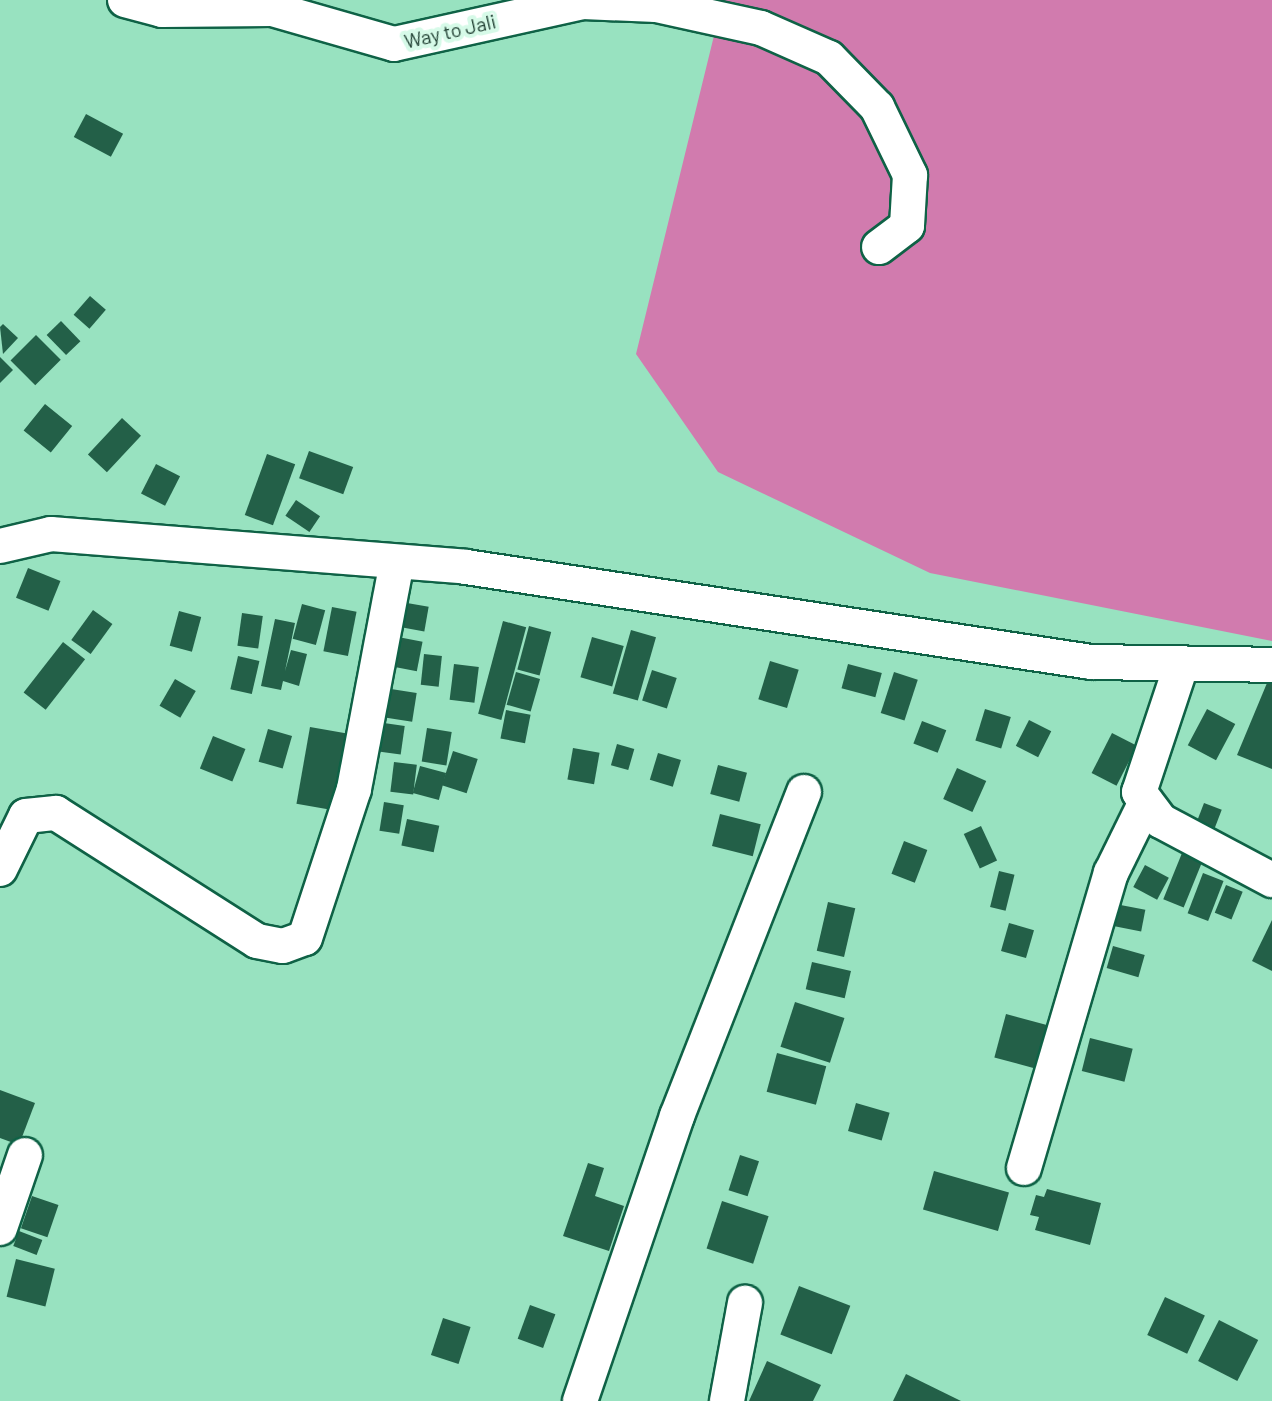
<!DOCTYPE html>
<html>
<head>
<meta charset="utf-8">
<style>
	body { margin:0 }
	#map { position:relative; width:1272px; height:1401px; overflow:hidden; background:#98e2c0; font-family:Barlow,sans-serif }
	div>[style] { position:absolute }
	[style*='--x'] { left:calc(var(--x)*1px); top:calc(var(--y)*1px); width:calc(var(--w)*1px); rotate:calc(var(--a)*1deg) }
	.forest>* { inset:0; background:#d17bae }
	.building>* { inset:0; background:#236048; transform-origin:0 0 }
	.roads { filter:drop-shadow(2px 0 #0f6246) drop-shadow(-2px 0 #0f6246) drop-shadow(0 2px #0f6246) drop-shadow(0 -2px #0f6246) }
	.minor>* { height:34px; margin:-17px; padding:0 17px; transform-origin:17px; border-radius:17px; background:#fff }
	span { translate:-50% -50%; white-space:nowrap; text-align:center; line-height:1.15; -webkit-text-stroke:8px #d6fae8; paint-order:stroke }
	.street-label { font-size:20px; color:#224134 }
</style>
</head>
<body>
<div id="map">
	<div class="forest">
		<i style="clip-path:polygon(707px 0,1272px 0,1272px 641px,930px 573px,718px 472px,636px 354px,722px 3px)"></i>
	</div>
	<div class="building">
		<i style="left:86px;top:114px;width:42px;height:26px;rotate:28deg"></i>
		<i style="left:90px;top:296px;width:21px;height:25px;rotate:41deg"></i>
		<i style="left:61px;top:321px;width:28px;height:20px;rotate:46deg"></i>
		<i style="clip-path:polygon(3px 324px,18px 338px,3px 354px,0 327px)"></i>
		<i style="left:36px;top:335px;width:35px;height:36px;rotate:45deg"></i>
		<i style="clip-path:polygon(0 357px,13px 370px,0 383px)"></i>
		<i style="left:45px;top:404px;width:35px;height:34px;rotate:39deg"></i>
		<i style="left:122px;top:418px;width:26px;height:50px;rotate:43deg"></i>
		<i style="left:309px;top:451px;width:47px;height:29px;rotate:20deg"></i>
		<i style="left:267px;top:454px;width:30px;height:65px;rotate:20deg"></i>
		<i style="left:156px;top:464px;width:27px;height:33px;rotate:27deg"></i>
		<i style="left:296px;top:500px;width:29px;height:19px;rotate:34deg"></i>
		<i style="left:28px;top:568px;width:35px;height:32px;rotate:22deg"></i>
		<i style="left:407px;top:603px;width:22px;height:25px;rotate:10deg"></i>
		<i style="left:302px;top:604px;width:24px;height:36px;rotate:15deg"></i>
		<i style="left:332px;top:607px;width:25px;height:45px;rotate:11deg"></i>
		<i style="left:93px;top:610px;width:24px;height:37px;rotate:36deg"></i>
		<i style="left:179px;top:611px;width:23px;height:36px;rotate:15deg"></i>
		<i style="left:242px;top:613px;width:21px;height:33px;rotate:8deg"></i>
		<i style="clip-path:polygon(275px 619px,295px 623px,285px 671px,291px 650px,307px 654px,299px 686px,283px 681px,281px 690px,261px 686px)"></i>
		<i style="left:503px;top:621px;width:24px;height:96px;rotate:15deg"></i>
		<i style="left:529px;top:626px;width:23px;height:45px;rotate:15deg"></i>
		<i style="left:631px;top:630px;width:26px;height:66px;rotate:16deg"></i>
		<i style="left:398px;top:637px;width:25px;height:30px;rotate:11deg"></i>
		<i style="left:592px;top:637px;width:33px;height:42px;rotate:16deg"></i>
		<i style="left:63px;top:642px;width:28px;height:64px;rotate:38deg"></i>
		<i style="left:424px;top:654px;width:18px;height:31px;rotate:6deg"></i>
		<i style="left:238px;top:656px;width:22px;height:34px;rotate:13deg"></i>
		<i style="left:770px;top:661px;width:30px;height:40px;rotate:17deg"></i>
		<i style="left:454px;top:664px;width:25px;height:36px;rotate:7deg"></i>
		<i style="left:848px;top:664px;width:35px;height:25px;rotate:15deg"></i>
		<i style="left:652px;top:670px;width:26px;height:32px;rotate:18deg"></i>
		<i style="clip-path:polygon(1272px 671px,1272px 769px,1237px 755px)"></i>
		<i style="left:516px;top:672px;width:25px;height:34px;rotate:16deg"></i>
		<i style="left:894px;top:672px;width:25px;height:43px;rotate:18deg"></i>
		<i style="left:175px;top:679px;width:24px;height:31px;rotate:30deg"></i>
		<i style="left:391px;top:689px;width:26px;height:29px;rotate:9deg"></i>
		<i style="left:985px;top:709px;width:27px;height:33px;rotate:17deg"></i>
		<i style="left:1207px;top:709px;width:32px;height:41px;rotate:28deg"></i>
		<i style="left:506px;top:710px;width:25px;height:29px;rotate:11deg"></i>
		<i style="left:1029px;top:720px;width:25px;height:29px;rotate:27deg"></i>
		<i style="left:922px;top:721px;width:26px;height:24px;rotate:21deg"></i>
		<i style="left:377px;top:722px;width:28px;height:29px;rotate:8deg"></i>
		<i style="left:310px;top:727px;width:42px;height:78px;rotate:10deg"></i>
		<i style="left:427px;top:728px;width:25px;height:34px;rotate:9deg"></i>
		<i style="left:268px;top:729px;width:25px;height:34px;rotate:16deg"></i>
		<i style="left:1112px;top:733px;width:28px;height:45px;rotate:27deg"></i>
		<i style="left:213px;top:736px;width:35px;height:35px;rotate:22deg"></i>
		<i style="left:617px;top:744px;width:18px;height:22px;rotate:16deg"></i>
		<i style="left:573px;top:748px;width:27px;height:32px;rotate:10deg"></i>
		<i style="left:453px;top:751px;width:26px;height:36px;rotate:18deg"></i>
		<i style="left:658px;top:753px;width:24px;height:28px;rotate:17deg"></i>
		<i style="left:394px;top:762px;width:23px;height:30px;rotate:7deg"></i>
		<i style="left:718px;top:765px;width:30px;height:30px;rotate:15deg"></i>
		<i style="left:420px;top:766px;width:27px;height:28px;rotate:15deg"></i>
		<i style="left:957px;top:768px;width:32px;height:34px;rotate:24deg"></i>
		<i style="left:384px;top:802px;width:20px;height:29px;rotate:9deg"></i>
		<i style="left:1204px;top:803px;width:19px;height:31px;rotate:21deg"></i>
		<i style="left:720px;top:814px;width:42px;height:33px;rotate:14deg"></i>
		<i style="left:407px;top:819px;width:33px;height:27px;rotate:12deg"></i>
		<i style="left:981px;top:826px;width:38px;height:19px;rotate:65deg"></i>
		<i style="left:904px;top:841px;width:25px;height:35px;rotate:21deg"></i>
		<i style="left:1182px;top:853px;width:22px;height:50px;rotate:22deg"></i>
		<i style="left:1145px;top:865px;width:27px;height:25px;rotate:28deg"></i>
		<i style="left:999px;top:871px;width:16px;height:37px;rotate:14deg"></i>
		<i style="left:1203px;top:873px;width:22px;height:43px;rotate:21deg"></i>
		<i style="left:1226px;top:885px;width:18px;height:30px;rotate:22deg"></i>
		<i style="left:828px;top:902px;width:28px;height:50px;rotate:13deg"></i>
		<i style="left:1110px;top:903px;width:36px;height:22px;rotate:11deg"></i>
		<i style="clip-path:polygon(1272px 920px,1272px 971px,1252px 961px)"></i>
		<i style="left:1009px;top:923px;width:26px;height:29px;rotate:16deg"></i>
		<i style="left:1113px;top:946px;width:33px;height:23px;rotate:16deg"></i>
		<i style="left:812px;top:962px;width:40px;height:28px;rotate:13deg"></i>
		<i style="left:795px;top:1002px;width:52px;height:47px;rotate:18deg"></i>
		<i style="left:1006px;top:1014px;width:48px;height:45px;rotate:15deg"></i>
		<i style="left:1090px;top:1038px;width:44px;height:34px;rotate:14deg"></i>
		<i style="left:777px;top:1053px;width:51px;height:40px;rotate:15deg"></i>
		<i style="clip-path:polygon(0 1090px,35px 1103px,19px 1145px,0 1138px)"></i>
		<i style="left:856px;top:1103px;width:35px;height:29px;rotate:16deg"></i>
		<i style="left:740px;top:1155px;width:20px;height:37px;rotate:18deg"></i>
		<i style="clip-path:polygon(588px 1163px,604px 1168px,595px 1196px,624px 1206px,609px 1251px,563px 1236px)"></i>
		<i style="left:934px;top:1171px;width:78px;height:40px;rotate:16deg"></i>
		<i style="clip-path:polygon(1047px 1189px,1101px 1203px,1090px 1245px,1035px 1230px,1039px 1217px,1030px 1215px,1036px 1195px,1044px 1197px)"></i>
		<i style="left:32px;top:1196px;width:28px;height:34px;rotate:19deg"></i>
		<i style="left:722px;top:1201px;width:49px;height:50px;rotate:18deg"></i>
		<i style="left:19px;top:1231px;width:25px;height:16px;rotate:21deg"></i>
		<i style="left:16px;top:1259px;width:40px;height:39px;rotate:14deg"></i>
		<i style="left:799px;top:1286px;width:55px;height:52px;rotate:21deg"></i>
		<i style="left:1165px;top:1297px;width:44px;height:42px;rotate:25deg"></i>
		<i style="left:530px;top:1305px;width:27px;height:36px;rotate:20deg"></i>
		<i style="left:443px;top:1318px;width:29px;height:39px;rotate:18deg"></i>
		<i style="left:1219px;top:1320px;width:44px;height:46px;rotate:27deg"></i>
		<i style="clip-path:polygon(767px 1361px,821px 1385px,813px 1401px,749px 1401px)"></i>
		<i style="clip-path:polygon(906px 1374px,961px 1401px,893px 1401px)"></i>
	</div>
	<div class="roads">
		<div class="minor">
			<i style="--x:125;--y:0;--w:38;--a:15"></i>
			<i style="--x:162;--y:10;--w:110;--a:-0.5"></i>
			<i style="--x:272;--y:9;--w:127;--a:16"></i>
			<i style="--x:394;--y:44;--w:194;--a:-12.5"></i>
			<i style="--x:583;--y:2;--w:73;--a:2.4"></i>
			<i style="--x:656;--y:5;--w:107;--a:12.4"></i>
			<i style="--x:761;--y:28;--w:74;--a:23.8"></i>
			<i style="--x:829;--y:58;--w:69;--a:45.6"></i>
			<i style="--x:877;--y:107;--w:76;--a:64.1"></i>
			<i style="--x:910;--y:175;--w:51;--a:93.4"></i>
			<i style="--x:907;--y:226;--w:35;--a:143"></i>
			<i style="--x:0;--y:546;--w:52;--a:-13.2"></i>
			<i style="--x:51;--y:534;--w:416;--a:4.5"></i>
			<i style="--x:466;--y:567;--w:632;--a:8.64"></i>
			<i style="--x:1091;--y:662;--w:181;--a:0.9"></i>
			<i style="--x:1182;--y:663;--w:136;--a:108.4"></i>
			<i style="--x:1139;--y:792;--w:36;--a:53"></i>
			<i style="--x:1161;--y:821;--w:126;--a:28"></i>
			<i style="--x:0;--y:869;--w:59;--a:-63.9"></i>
			<i style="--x:26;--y:816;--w:30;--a:-6"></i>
			<i style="--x:56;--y:813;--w:238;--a:32.5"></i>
			<i style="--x:257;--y:941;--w:26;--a:11"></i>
			<i style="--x:283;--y:946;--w:23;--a:-20"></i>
			<i style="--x:305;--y:938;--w:157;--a:-71.8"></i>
			<i style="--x:354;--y:789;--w:227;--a:-79.3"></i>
			<i style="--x:1024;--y:1168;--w:308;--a:-73.6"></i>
			<i style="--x:1111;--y:873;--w:79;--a:-63.8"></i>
			<i style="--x:0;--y:1228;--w:77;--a:-71.1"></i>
			<i style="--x:580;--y:1401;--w:301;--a:-71.2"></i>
			<i style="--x:677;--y:1116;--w:348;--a:-68.6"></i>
			<i style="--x:727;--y:1401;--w:100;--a:-79.6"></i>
		</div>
	</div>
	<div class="street-label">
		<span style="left:450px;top:31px;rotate:-13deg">Way to Jali</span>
	</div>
</div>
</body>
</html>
